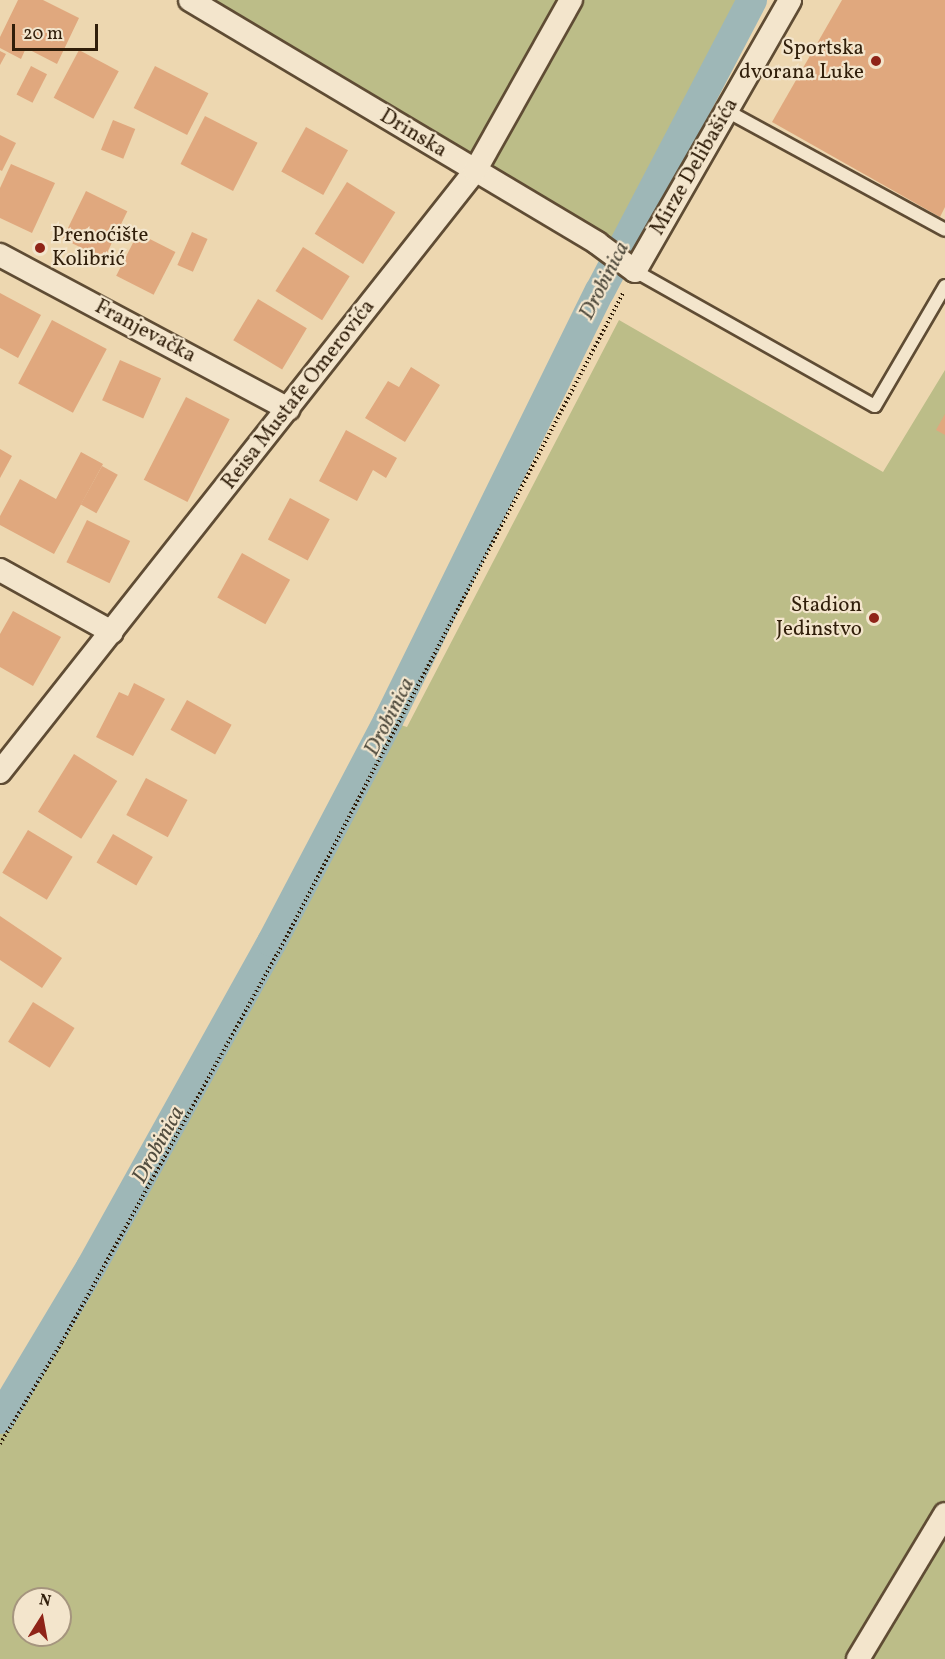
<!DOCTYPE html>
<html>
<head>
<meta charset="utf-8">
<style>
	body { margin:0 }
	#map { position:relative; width:945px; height:1659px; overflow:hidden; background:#edd7b0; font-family:Vollkorn,serif }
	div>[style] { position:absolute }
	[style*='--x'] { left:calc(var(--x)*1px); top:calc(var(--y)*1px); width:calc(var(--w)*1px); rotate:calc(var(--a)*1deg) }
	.green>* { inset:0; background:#bcbd88 }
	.canal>* { height:30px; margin:-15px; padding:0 15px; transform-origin:15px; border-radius:15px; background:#9eb7b7 }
	.building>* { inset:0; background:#e0a87e; transform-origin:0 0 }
	.path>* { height:4px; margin-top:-2px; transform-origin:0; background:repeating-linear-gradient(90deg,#301e0a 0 1.5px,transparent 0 4.5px) }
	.roads { filter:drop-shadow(2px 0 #5f4c34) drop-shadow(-2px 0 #5f4c34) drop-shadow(0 2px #5f4c34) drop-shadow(0 -2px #5f4c34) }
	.lane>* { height:12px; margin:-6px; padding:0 6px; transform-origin:6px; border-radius:6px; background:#f3e5cc }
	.street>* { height:22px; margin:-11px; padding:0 11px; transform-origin:11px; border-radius:11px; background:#f3e5cc }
	.dots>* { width:16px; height:16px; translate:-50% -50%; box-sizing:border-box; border:3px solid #f3e5cc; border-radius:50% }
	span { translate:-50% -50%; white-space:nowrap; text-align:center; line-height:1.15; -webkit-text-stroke:4.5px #f3e5cc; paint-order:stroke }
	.poi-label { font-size:21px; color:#301e0a }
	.right { translate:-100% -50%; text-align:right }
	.left { translate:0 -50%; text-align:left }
	.street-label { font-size:21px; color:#301e0a }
	.water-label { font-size:22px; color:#514c3e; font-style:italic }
	.north { position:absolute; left:12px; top:1587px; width:60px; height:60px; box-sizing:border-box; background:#f3e5cc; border:2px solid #a5957e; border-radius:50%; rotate:11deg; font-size:16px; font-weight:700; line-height:24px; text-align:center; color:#301e0a }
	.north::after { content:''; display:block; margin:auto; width:21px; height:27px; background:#8f2418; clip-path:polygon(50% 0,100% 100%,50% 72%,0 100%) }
	.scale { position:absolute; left:12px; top:24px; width:86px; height:27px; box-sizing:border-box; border:3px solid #301e0a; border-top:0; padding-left:8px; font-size:18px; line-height:21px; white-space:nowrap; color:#301e0a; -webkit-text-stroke:4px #f3e5cc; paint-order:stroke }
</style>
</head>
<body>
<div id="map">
	<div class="green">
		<i style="clip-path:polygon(190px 0,752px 0,632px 229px,597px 243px)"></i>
		<i style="clip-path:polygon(evenodd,619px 320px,883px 472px,945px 370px,945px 1659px,0 1659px,0 1418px,272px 942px,388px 721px,407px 727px,619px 320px,24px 1599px,60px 1599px,60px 1635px,24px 1635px,24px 1599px)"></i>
	</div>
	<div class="canal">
		<i style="--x:0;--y:1419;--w:177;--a:-59.1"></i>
		<i style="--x:91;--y:1267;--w:372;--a:-60.9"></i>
		<i style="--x:272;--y:942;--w:250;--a:-62.3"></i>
		<i style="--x:388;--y:721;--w:479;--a:-63.8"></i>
		<i style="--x:600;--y:291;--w:328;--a:-62.4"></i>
	</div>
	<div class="building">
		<i style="clip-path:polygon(18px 0,43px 0,79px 18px,57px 64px,26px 48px,21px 59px,0 48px,0 37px)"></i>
		<i style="clip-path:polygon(842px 0,945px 0,945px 207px,940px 217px,772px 122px)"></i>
		<i style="left:79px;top:50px;width:45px;height:54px;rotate:28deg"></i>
		<i style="clip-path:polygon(0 51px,6px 54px,0 65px)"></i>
		<i style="left:31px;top:66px;width:18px;height:32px;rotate:27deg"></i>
		<i style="left:155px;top:66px;width:60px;height:47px;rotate:27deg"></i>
		<i style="left:205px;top:116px;width:59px;height:54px;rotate:27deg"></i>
		<i style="left:113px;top:120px;width:24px;height:32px;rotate:22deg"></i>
		<i style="left:306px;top:127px;width:48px;height:51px;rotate:29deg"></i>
		<i style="clip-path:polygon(0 135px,16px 143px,2px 171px,0 170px)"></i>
		<i style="clip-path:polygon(11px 164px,55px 183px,32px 233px,0 218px,0 188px)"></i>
		<i style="left:347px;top:182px;width:57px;height:61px;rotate:32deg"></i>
		<i style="left:86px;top:191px;width:46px;height:53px;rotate:26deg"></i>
		<i style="left:192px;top:232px;width:17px;height:36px;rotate:24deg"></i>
		<i style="left:138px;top:233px;width:42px;height:48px;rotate:27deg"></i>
		<i style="left:303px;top:247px;width:55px;height:52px;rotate:32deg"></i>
		<i style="clip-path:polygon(0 293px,41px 315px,18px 358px,0 348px)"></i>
		<i style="left:258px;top:299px;width:57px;height:48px;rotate:31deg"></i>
		<i style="left:52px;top:320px;width:62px;height:72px;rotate:28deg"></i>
		<i style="left:120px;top:360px;width:45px;height:44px;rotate:24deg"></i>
		<i style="clip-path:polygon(411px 367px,440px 385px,405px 442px,365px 418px,388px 381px,399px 387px)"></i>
		<i style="left:186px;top:397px;width:49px;height:93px;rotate:27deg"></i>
		<i style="clip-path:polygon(945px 414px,945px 435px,936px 430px)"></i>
		<i style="clip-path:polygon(346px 430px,397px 458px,386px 478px,373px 470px,357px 501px,319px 481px)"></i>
		<i style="clip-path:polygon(0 449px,12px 456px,0 478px)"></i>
		<i style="clip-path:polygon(81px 452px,103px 464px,54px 554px,0 525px,0 516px,20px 479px,56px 499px)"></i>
		<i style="left:102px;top:466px;width:18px;height:44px;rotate:29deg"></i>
		<i style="left:290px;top:498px;width:45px;height:47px;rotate:28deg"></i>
		<i style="left:87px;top:520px;width:48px;height:47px;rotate:26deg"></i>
		<i style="left:242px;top:553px;width:55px;height:51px;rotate:29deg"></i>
		<i style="clip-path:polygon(13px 611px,61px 637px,33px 686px,0 667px,0 634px)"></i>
		<i style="clip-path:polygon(134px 683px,165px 699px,133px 756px,96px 737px,119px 692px,128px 696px)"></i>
		<i style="left:187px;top:700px;width:51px;height:34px;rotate:29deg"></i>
		<i style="left:74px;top:754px;width:51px;height:68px;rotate:32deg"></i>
		<i style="left:146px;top:778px;width:47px;height:42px;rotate:28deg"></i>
		<i style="left:28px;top:830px;width:52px;height:50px;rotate:31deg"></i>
		<i style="left:113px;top:834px;width:46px;height:33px;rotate:30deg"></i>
		<i style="clip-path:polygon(0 916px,62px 958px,42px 988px,0 960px)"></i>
		<i style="left:33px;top:1002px;width:49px;height:47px;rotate:32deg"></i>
	</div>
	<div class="path">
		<i style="--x:0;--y:1444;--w:119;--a:-58.7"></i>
		<i style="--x:62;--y:1342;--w:445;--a:-61"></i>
		<i style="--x:278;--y:953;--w:745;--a:-62.4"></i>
	</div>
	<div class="roads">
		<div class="lane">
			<i style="--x:727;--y:111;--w:248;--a:28.6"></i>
			<i style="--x:635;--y:271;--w:275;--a:29.4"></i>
			<i style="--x:875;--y:406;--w:139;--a:-59.7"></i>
		</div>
		<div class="street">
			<i style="--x:190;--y:0;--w:474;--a:30.8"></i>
			<i style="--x:597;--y:243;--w:47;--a:36.4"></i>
			<i style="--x:635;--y:271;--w:312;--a:-60.2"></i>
			<i style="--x:0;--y:255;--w:327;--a:28.1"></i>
			<i style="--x:0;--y:570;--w:128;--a:29"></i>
			<i style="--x:0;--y:772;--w:766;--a:-51.68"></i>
			<i style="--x:475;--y:171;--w:196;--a:-60.7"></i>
			<i style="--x:858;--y:1659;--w:169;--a:-59"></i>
		</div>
	</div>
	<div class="dots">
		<i style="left:876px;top:61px;background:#8f2418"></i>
		<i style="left:40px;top:248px;background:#8f2418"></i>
		<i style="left:874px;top:618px;background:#8f2418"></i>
	</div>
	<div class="poi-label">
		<span class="right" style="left:864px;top:61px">Sportska<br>dvorana Luke</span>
		<span class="left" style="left:52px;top:248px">Prenoćište<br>Kolibrić</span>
		<span class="right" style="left:862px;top:618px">Stadion<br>Jedinstvo</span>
	</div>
	<div class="street-label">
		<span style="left:413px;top:134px;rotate:31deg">Drinska</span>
		<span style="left:695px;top:167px;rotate:-60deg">Mirze Delibašića</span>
		<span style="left:145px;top:332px;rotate:28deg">Franjevačka</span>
		<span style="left:299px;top:395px;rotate:-52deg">Reisa Mustafe Omerovića</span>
	</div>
	<div class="water-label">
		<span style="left:605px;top:281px;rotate:-63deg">Drobinica</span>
		<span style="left:390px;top:717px;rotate:-63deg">Drobinica</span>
		<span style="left:159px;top:1145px;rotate:-61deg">Drobinica</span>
	</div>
	<div class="north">N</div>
	<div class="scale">20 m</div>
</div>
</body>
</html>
